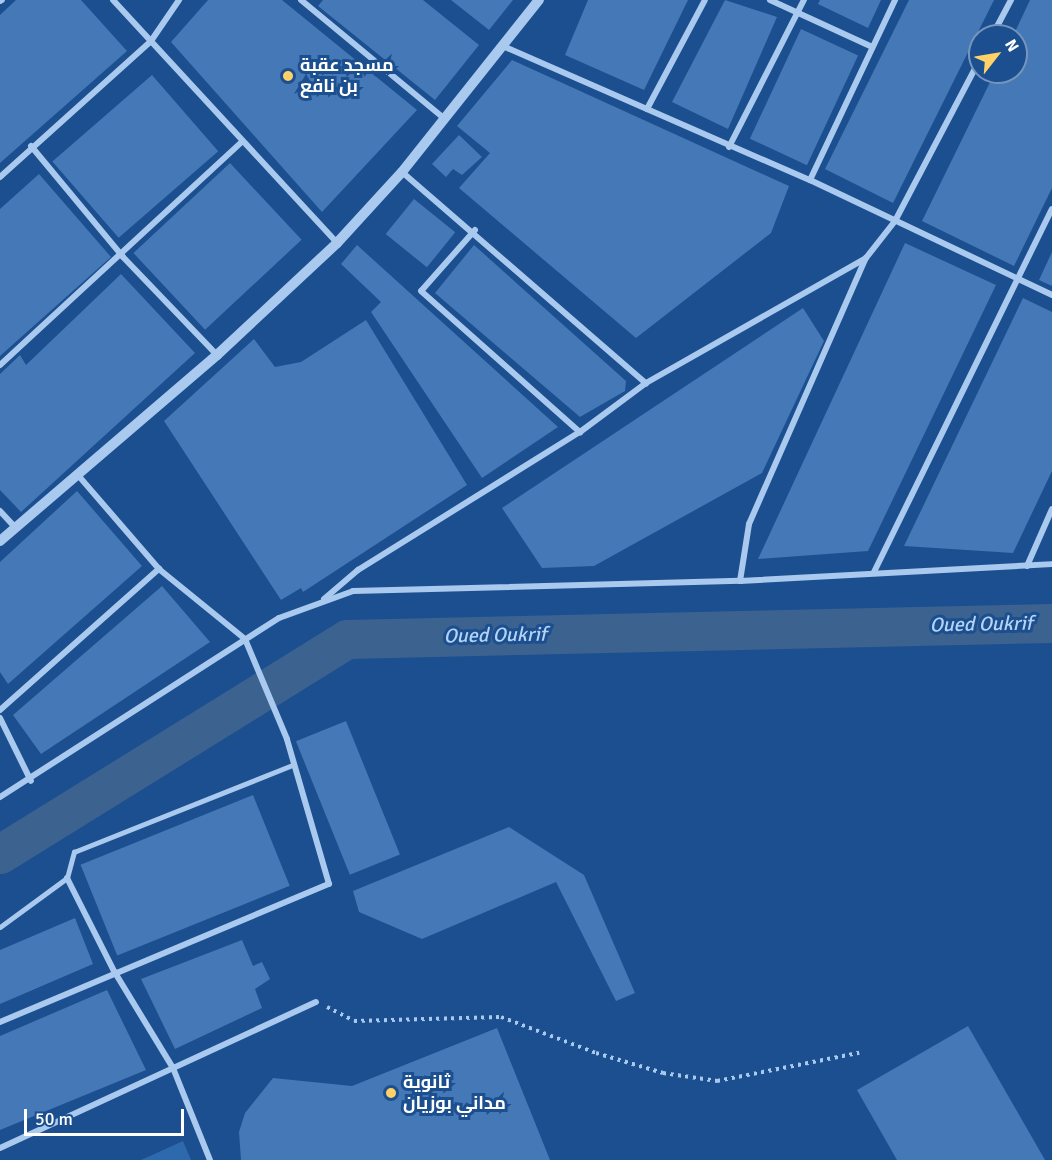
<!DOCTYPE html>
<html>
<head>
<meta charset="utf-8">
<style>
	body { margin:0 }
	#map { position:relative; width:1052px; height:1160px; overflow:hidden; background:#1b4f8f; font-family:Signika,Cairo,sans-serif }
	div>[style] { position:absolute }
	[style*='--x'] { left:calc(var(--x)*1px); top:calc(var(--y)*1px); width:calc(var(--w)*1px); rotate:calc(var(--a)*1deg) }
	.green>* { inset:0; background:#2e69ad }
	.river>* { height:39px; margin:-19.5px; padding:0 19.5px; transform-origin:19.5px; border-radius:19.5px; background:#3c6290 }
	.building>* { inset:0; background:#4478b7; transform-origin:0 0 }
	.path>* { height:4px; margin-top:-2px; transform-origin:0; background:repeating-linear-gradient(90deg,#a9c9ee 0 3px,transparent 0 7.5px) }
	.service>* { height:4.5px; margin:-2.25px; padding:0 2.25px; transform-origin:2.25px; border-radius:2.25px; background:#a9c9ee }
	.minor>* { height:6px; margin:-3px; padding:0 3px; transform-origin:3px; border-radius:3px; background:#a9c9ee }
	.tertiary>* { height:10px; margin:-5px; padding:0 5px; transform-origin:5px; border-radius:5px; background:#a9c9ee }
	.dots>* { width:16px; height:16px; translate:-50% -50%; box-sizing:border-box; border:3px solid #1b4f8f; border-radius:50% }
	span { translate:-50% -50%; white-space:nowrap; text-align:center; line-height:1.15; -webkit-text-stroke:6px #1b4f8f; paint-order:stroke }
	.poi-label { font-size:18px; color:#fff; font-weight:700 }
	.left { translate:0 -50%; text-align:left }
	.water-label { font-size:20px; color:#b5d3f5; font-style:italic }
	.north { position:absolute; left:968px; top:24px; width:60px; height:60px; box-sizing:border-box; background:#1b4f8f; border:2px solid #7695bc; border-radius:50%; rotate:59deg; font-size:16px; font-weight:700; line-height:24px; text-align:center; color:#fff }
	.north::after { content:''; display:block; margin:auto; width:21px; height:27px; background:#ffd166; clip-path:polygon(50% 0,100% 100%,50% 72%,0 100%) }
	.scale { position:absolute; left:24px; top:1109px; width:160px; height:27px; box-sizing:border-box; border:3px solid #fff; border-top:0; padding-left:8px; font-size:18px; line-height:21px; white-space:nowrap; color:#fff; -webkit-text-stroke:4px #1b4f8f; paint-order:stroke }
</style>
</head>
<body>
<div id="map">
	<div class="green">
		<i style="clip-path:polygon(183px 1141px,191px 1160px,141px 1160px)"></i>
	</div>
	<div class="river">
		<i style="--x:0;--y:854;--w:408;--a:-31.8"></i>
		<i style="--x:347;--y:639;--w:705;--a:-1.3"></i>
	</div>
	<div class="building">
		<i style="clip-path:polygon(16px 0,81px 0,127px 51px,0 163px,0 15px)"></i>
		<i style="clip-path:polygon(208px 0,282px 0,417px 110px,322px 212px,171px 42px)"></i>
		<i style="clip-path:polygon(323px 0,423px 0,479px 45px,435px 100px,318px 6px)"></i>
		<i style="clip-path:polygon(451px 0,513px 0,489px 30px)"></i>
		<i style="clip-path:polygon(588px 0,688px 0,644px 90px,565px 55px)"></i>
		<i style="clip-path:polygon(725px 0,777px 17px,728px 129px,672px 102px)"></i>
		<i style="clip-path:polygon(820px 0,881px 0,868px 28px,818px 4px)"></i>
		<i style="clip-path:polygon(909px 0,994px 0,893px 203px,825px 169px)"></i>
		<i style="clip-path:polygon(1030px 0,1052px 0,1052px 188px,1014px 266px,922px 221px,995px 72px,1016px 72px,1013px 36px)"></i>
		<i style="left:801px;top:29px;width:63px;height:121px;rotate:25deg"></i>
		<i style="clip-path:polygon(512px 60px,789px 186px,771px 233px,636px 338px,459px 188px,490px 153px,457px 126px)"></i>
		<i style="left:152px;top:75px;width:101px;height:132px;rotate:49deg"></i>
		<i style="clip-path:polygon(459px 135px,482px 157px,462px 175px,453px 169px,446px 177px,432px 164px)"></i>
		<i style="left:230px;top:163px;width:105px;height:132px;rotate:47deg"></i>
		<i style="clip-path:polygon(39px 174px,111px 257px,0 356px,0 209px)"></i>
		<i style="left:414px;top:199px;width:53px;height:45px;rotate:39deg"></i>
		<i style="clip-path:polygon(905px 243px,996px 285px,868px 551px,758px 559px)"></i>
		<i style="clip-path:polygon(357px 245px,558px 427px,482px 478px,371px 312px,381px 302px,341px 264px)"></i>
		<i style="clip-path:polygon(474px 245px,626px 381px,625px 391px,580px 417px,435px 293px)"></i>
		<i style="clip-path:polygon(1052px 252px,1052px 286px,1039px 280px)"></i>
		<i style="clip-path:polygon(121px 274px,195px 353px,21px 512px,0 490px,0 374px,20px 355px,26px 365px)"></i>
		<i style="clip-path:polygon(1023px 298px,1052px 312px,1052px 471px,1013px 553px,904px 546px)"></i>
		<i style="clip-path:polygon(803px 308px,824px 341px,762px 473px,594px 566px,542px 568px,502px 508px)"></i>
		<i style="clip-path:polygon(366px 320px,467px 485px,303px 592px,301px 588px,281px 600px,164px 421px,254px 339px,275px 367px,301px 362px)"></i>
		<i style="clip-path:polygon(77px 491px,142px 566px,8px 684px,0 672px,0 562px)"></i>
		<i style="clip-path:polygon(162px 586px,210px 642px,41px 754px,13px 715px)"></i>
		<i style="left:346px;top:721px;width:144px;height:54px;rotate:68deg"></i>
		<i style="left:253px;top:795px;width:98px;height:186px;rotate:68deg"></i>
		<i style="clip-path:polygon(509px 827px,584px 875px,635px 993px,616px 1001px,556px 882px,422px 939px,359px 912px,353px 891px)"></i>
		<i style="clip-path:polygon(75px 918px,93px 964px,0 1004px,0 950px)"></i>
		<i style="clip-path:polygon(242px 940px,253px 966px,262px 962px,270px 979px,255px 989px,262px 1008px,175px 1049px,141px 979px)"></i>
		<i style="clip-path:polygon(107px 990px,146px 1070px,0 1130px,0 1036px)"></i>
		<i style="clip-path:polygon(968px 1026px,1045px 1160px,897px 1160px,857px 1090px)"></i>
		<i style="clip-path:polygon(497px 1028px,550px 1160px,241px 1160px,239px 1132px,245px 1113px,273px 1078px,352px 1086px)"></i>
	</div>
	<div class="path">
		<i style="--x:327;--y:1007;--w:30;--a:27"></i>
		<i style="--x:354;--y:1021;--w:147;--a:-1.6"></i>
		<i style="--x:501;--y:1017;--w:102;--a:20.8"></i>
		<i style="--x:596;--y:1053;--w:70;--a:16.6"></i>
		<i style="--x:663;--y:1073;--w:55;--a:8.4"></i>
		<i style="--x:717;--y:1081;--w:145;--a:-11.2"></i>
	</div>
	<div class="service">
		<i style="--x:0;--y:927;--w:83;--a:-36.2"></i>
		<i style="--x:67;--y:878;--w:27;--a:-75"></i>
		<i style="--x:74;--y:852;--w:236;--a:-21.7"></i>
	</div>
	<div class="minor">
		<i style="--x:113;--y:0;--w:330;--a:47.3"></i>
		<i style="--x:301;--y:0;--w:182;--a:39.6"></i>
		<i style="--x:770;--y:0;--w:112;--a:24.7"></i>
		<i style="--x:0;--y:1;--w:2;--a:-27"></i>
		<i style="--x:992;--y:36;--w:41;--a:-62.2"></i>
		<i style="--x:505;--y:47;--w:333;--a:23.6"></i>
		<i style="--x:810;--y:180;--w:268;--a:25.4"></i>
		<i style="--x:647;--y:109;--w:123;--a:-62"></i>
		<i style="--x:31;--y:146;--w:144;--a:50.3"></i>
		<i style="--x:123;--y:257;--w:136;--a:46.2"></i>
		<i style="--x:729;--y:147;--w:165;--a:-63"></i>
		<i style="--x:402;--y:172;--w:323;--a:40.9"></i>
		<i style="--x:0;--y:177;--w:203;--a:-42"></i>
		<i style="--x:151;--y:41;--w:50;--a:-55.7"></i>
		<i style="--x:810;--y:180;--w:199;--a:-64.7"></i>
		<i style="--x:475;--y:230;--w:81;--a:131.5"></i>
		<i style="--x:421;--y:291;--w:213;--a:41.6"></i>
		<i style="--x:0;--y:365;--w:329;--a:-42.7"></i>
		<i style="--x:0;--y:511;--w:22;--a:47"></i>
		<i style="--x:1027;--y:566;--w:62;--a:-66.3"></i>
		<i style="--x:874;--y:572;--w:404;--a:-63.9"></i>
		<i style="--x:740;--y:581;--w:58;--a:-81"></i>
		<i style="--x:749;--y:524;--w:291;--a:-66.3"></i>
		<i style="--x:866;--y:258;--w:47;--a:-51.9"></i>
		<i style="--x:895;--y:221;--w:183;--a:-62.3"></i>
		<i style="--x:324;--y:599;--w:45;--a:-40.5"></i>
		<i style="--x:358;--y:570;--w:261;--a:-31.9"></i>
		<i style="--x:580;--y:432;--w:82;--a:-36.6"></i>
		<i style="--x:646;--y:383;--w:253;--a:-29.6"></i>
		<i style="--x:0;--y:710;--w:213;--a:-41.6"></i>
		<i style="--x:0;--y:718;--w:70;--a:63.8"></i>
		<i style="--x:0;--y:797;--w:331;--a:-32.7"></i>
		<i style="--x:279;--y:618;--w:79;--a:-20"></i>
		<i style="--x:353;--y:591;--w:387;--a:-1.5"></i>
		<i style="--x:740;--y:581;--w:312;--a:-3.1"></i>
		<i style="--x:67;--y:878;--w:104;--a:63.2"></i>
		<i style="--x:114;--y:971;--w:114;--a:58.7"></i>
		<i style="--x:173;--y:1068;--w:99;--a:68.1"></i>
		<i style="--x:0;--y:1022;--w:357;--a:-22.8"></i>
		<i style="--x:329;--y:884;--w:151;--a:-106.2"></i>
		<i style="--x:287;--y:739;--w:108;--a:-112.8"></i>
		<i style="--x:245;--y:639;--w:111;--a:-140.9"></i>
		<i style="--x:159;--y:569;--w:125;--a:-130.8"></i>
		<i style="--x:0;--y:1148;--w:348;--a:-24.8"></i>
	</div>
	<div class="tertiary">
		<i style="--x:0;--y:541;--w:286;--a:-40.6"></i>
		<i style="--x:217;--y:355;--w:164;--a:-43"></i>
		<i style="--x:337;--y:243;--w:96;--a:-47.5"></i>
		<i style="--x:402;--y:172;--w:220;--a:-51.5"></i>
	</div>
	<div class="dots">
		<i style="left:288px;top:76px;background:#ffd166"></i>
		<i style="left:391px;top:1093px;background:#ffd166"></i>
	</div>
	<div class="poi-label">
		<span class="left" style="left:300px;top:76px">مسجد عقبة<br>بن نافع</span>
		<span class="left" style="left:403px;top:1093px">ثانوية<br>مداني بوزيان</span>
	</div>
	<div class="water-label">
		<span style="left:981px;top:624px;rotate:-1deg">Oued Oukrif</span>
		<span style="left:495px;top:635px;rotate:-1deg">Oued Oukrif</span>
	</div>
	<div class="north">N</div>
	<div class="scale">50 m</div>
</div>
</body>
</html>
